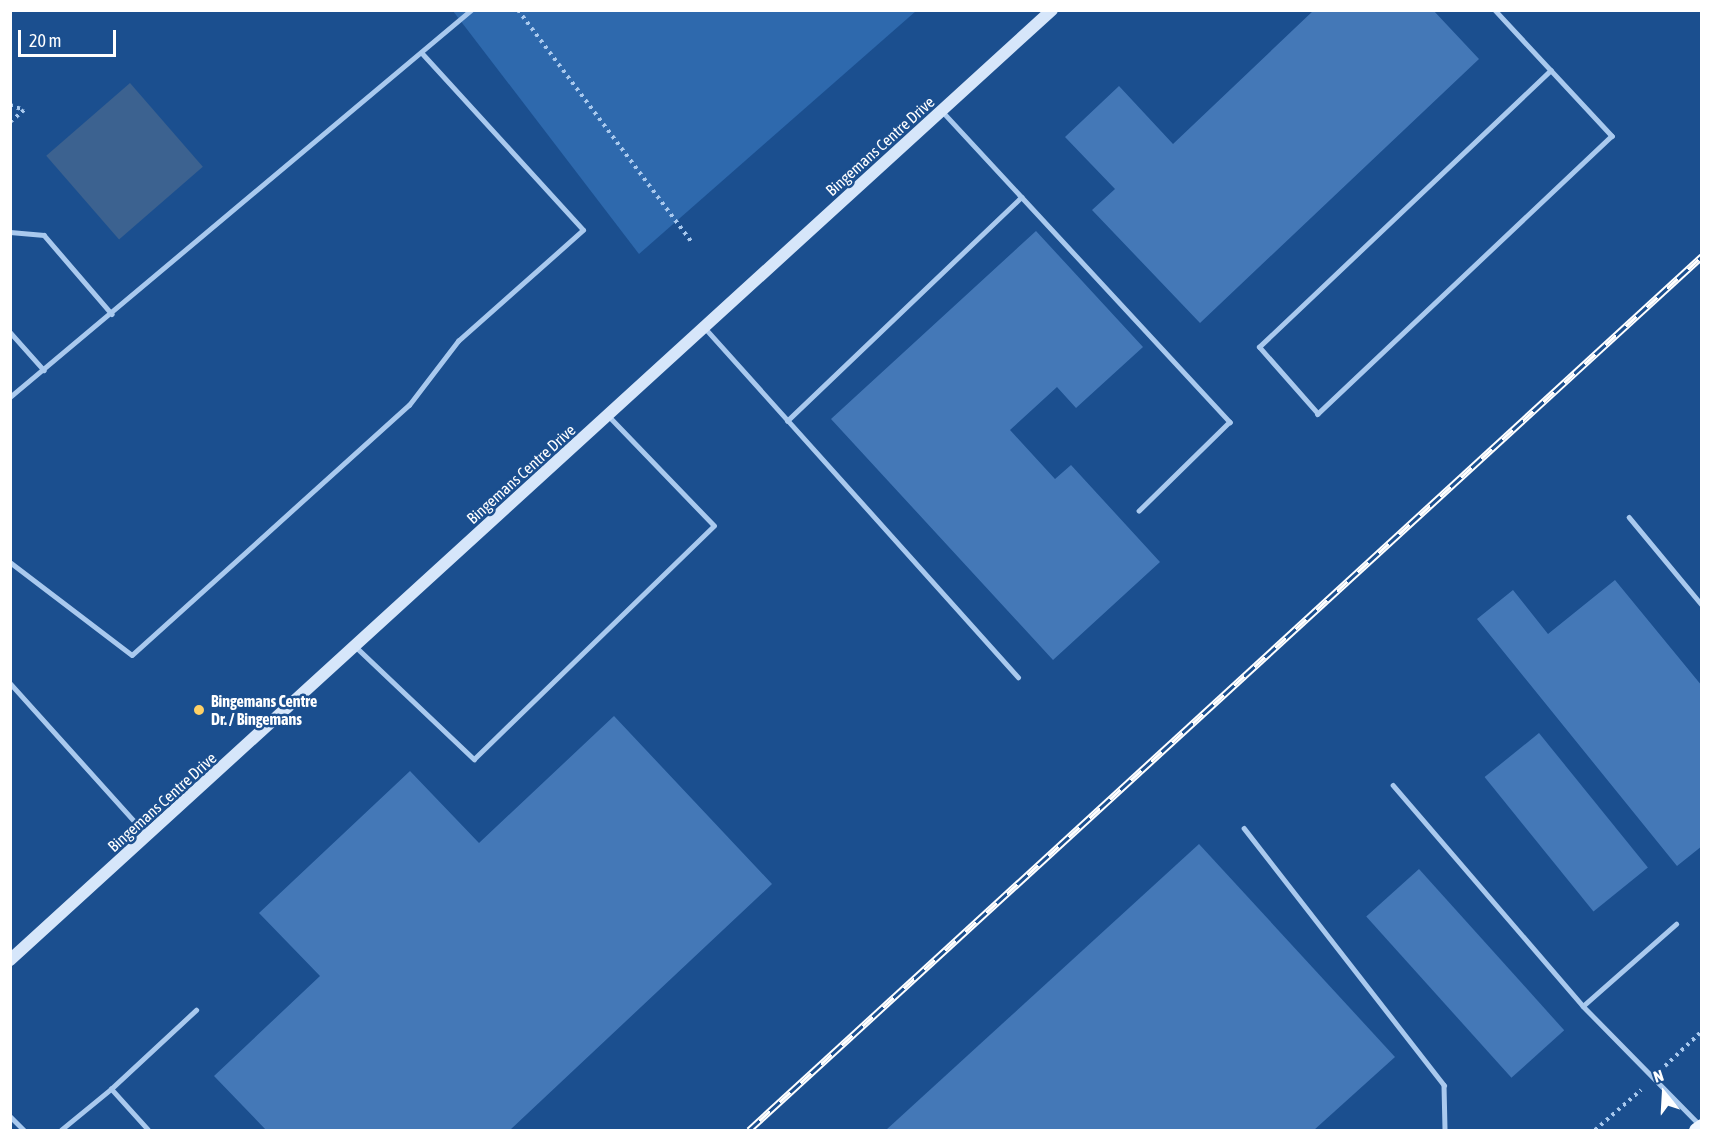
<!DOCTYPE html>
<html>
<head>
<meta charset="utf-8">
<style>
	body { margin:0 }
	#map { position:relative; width:1712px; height:1141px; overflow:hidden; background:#1b4f8f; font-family:"Asap Condensed",sans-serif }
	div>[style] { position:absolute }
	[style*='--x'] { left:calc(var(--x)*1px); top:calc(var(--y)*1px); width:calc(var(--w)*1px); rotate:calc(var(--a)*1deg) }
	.green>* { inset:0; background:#2e69ad }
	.water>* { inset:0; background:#3c6290; transform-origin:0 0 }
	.building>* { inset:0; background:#4478b7; transform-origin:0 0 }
	.path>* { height:4px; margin-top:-2px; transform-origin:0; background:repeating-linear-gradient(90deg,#a9c9ee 0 3px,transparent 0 7.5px) }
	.service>* { height:4.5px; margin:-2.25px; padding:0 2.25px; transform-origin:2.25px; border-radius:2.25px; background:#a9c9ee }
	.secondary>* { height:12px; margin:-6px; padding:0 6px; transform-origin:6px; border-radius:6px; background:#d6e6fa }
	.primary>* { height:15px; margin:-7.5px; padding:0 7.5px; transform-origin:7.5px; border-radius:7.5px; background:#f0f6ff }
	.rail>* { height:7px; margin-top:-3.5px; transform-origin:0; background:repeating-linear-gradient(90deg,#1b4f8f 0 14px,#fff 0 28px); box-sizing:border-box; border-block:2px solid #fff }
	.dots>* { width:16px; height:16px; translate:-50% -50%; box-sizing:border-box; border:3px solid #1b4f8f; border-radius:50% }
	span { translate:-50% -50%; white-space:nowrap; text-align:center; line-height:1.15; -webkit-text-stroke:5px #1b4f8f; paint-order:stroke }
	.street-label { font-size:16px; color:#fff }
	.poi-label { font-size:16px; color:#fff; font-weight:700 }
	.left { translate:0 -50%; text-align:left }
	.frame { position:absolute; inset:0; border:12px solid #fff; pointer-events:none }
	.north { position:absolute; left:1634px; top:1063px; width:60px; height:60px; -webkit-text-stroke:4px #1b4f8f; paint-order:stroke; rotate:342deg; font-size:16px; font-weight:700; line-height:24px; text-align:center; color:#fff }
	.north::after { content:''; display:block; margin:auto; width:21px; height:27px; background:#fff; clip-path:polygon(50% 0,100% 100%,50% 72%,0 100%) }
	.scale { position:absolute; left:18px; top:30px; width:98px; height:27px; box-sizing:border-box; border:3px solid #fff; border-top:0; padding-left:8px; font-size:18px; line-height:21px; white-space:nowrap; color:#fff; -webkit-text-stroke:4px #1b4f8f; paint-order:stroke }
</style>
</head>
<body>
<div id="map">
	<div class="green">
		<i style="clip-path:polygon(453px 11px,916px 11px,639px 254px)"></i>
	</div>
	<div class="water">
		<i style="left:130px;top:83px;width:111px;height:111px;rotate:49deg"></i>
	</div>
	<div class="building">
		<i style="clip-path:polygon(1314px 10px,1433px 10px,1479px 59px,1200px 323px,1092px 210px,1115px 189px,1065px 137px,1119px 86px,1173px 144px)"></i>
		<i style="clip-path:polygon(1036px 231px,1143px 347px,1076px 408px,1057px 387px,1010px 430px,1055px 479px,1071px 465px,1160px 562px,1053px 660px,831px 419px)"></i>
		<i style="clip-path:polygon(1615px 580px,1702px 686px,1702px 846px,1677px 866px,1477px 619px,1513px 590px,1548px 634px)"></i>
		<i style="clip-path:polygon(614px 716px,772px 884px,510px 1130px,266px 1130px,214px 1076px,320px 976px,259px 913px,410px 771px,479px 843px)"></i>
		<i style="left:1539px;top:733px;width:173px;height:70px;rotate:51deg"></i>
		<i style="clip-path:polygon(1199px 844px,1395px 1057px,1314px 1130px,886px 1130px)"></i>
		<i style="left:1419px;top:869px;width:217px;height:71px;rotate:48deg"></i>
	</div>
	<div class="path">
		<i style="--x:518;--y:10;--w:291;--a:53.2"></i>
		<i style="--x:10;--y:105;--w:15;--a:20"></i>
		<i style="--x:24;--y:110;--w:18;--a:139"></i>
		<i style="--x:1665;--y:1066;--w:51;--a:-43.4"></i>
		<i style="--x:1595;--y:1130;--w:61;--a:-41"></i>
	</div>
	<div class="service">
		<i style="--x:1495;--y:10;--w:172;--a:47.1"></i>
		<i style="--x:1612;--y:136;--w:405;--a:136.6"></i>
		<i style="--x:1318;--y:414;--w:89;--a:-131.4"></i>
		<i style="--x:1259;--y:347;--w:402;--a:-43.5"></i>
		<i style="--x:942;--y:111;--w:424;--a:47.2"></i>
		<i style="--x:1230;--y:422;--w:127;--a:135.6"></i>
		<i style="--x:10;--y:232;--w:34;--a:5"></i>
		<i style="--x:44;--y:235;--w:104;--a:49.3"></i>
		<i style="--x:705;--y:328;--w:469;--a:48.1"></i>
		<i style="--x:10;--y:332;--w:51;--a:48.2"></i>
		<i style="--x:10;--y:397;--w:602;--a:-40.01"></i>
		<i style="--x:787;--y:421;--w:324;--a:-43.7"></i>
		<i style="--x:1629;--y:517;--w:114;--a:50.3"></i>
		<i style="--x:10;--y:562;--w:153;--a:37.3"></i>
		<i style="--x:132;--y:655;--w:373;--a:-42.1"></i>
		<i style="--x:409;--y:405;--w:81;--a:-52.6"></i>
		<i style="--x:458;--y:341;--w:167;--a:-41.6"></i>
		<i style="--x:583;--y:230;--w:237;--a:-132.4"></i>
		<i style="--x:356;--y:647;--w:163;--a:43.5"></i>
		<i style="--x:474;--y:759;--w:334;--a:-44.2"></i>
		<i style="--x:714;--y:526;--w:151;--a:-133.9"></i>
		<i style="--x:10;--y:683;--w:205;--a:48"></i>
		<i style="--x:1393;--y:785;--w:291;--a:49.3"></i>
		<i style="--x:1583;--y:1006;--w:165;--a:45.5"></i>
		<i style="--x:1244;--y:828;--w:326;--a:52.1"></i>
		<i style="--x:1444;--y:1085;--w:45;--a:88.7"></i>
		<i style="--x:1583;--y:1006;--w:124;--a:-41.4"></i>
		<i style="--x:10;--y:1116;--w:20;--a:45"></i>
		<i style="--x:61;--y:1130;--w:65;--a:-39.4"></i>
		<i style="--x:148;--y:1130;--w:55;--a:-132.1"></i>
		<i style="--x:111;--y:1089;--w:116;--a:-42.9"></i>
	</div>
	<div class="secondary">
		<i style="--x:10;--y:960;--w:1410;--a:-42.36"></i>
	</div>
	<div class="primary">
		<i style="--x:1696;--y:1130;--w:7;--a:-34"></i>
	</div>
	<div class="rail">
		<i style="--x:749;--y:1130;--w:1293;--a:-42.52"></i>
	</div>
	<div class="dots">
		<i style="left:199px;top:710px;background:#ffd166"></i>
	</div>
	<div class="street-label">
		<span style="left:880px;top:146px;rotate:-42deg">Bingemans Centre Drive</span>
		<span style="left:521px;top:474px;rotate:-42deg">Bingemans Centre Drive</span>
		<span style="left:162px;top:802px;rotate:-42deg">Bingemans Centre Drive</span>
	</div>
	<div class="poi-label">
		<span class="left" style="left:211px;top:710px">Bingemans Centre<br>Dr. / Bingemans</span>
	</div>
	<div class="frame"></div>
	<div class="north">N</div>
	<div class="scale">20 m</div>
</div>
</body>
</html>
